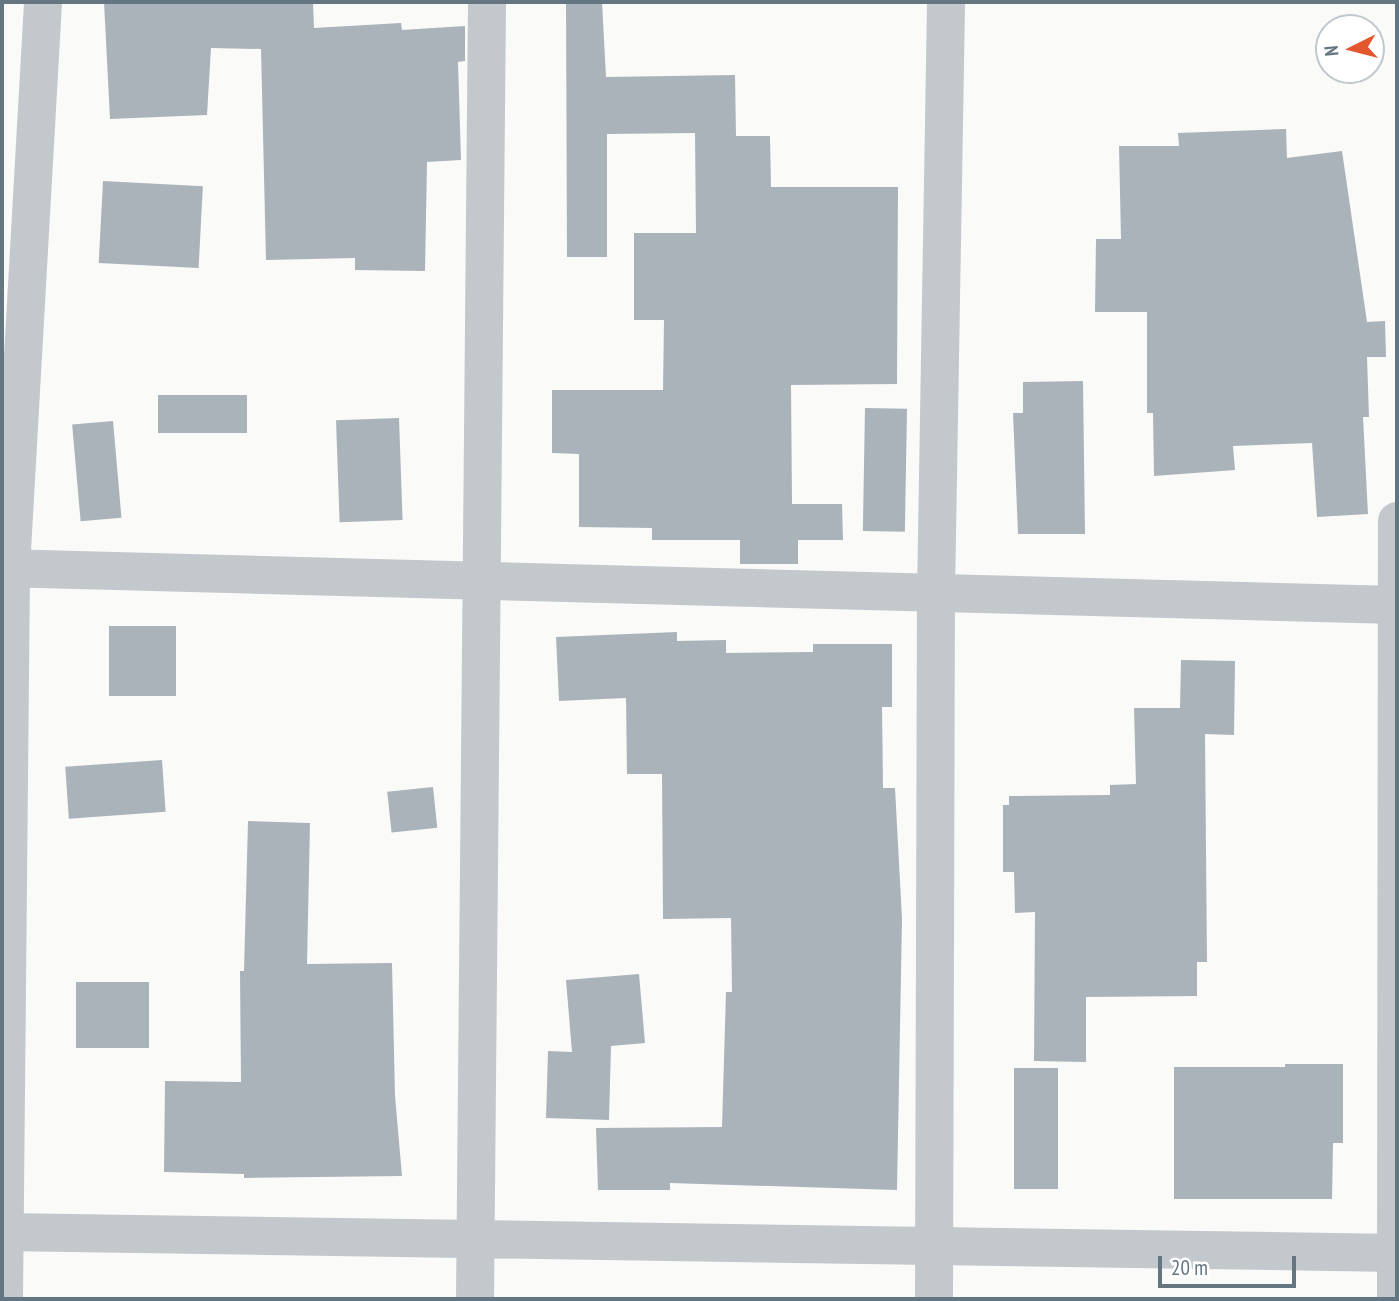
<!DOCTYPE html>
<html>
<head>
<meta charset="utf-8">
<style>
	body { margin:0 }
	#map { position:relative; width:1399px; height:1301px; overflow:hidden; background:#fafaf8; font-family:"PT Sans Narrow",sans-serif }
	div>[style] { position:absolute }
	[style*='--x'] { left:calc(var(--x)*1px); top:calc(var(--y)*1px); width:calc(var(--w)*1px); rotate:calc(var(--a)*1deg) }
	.building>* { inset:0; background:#aab3b9; transform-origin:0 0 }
	.street>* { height:38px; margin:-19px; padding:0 19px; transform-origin:19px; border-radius:19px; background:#c3c8cc }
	span { translate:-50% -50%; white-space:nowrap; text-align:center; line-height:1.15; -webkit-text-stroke:7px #fff; paint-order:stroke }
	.frame { position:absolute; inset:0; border:4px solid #657683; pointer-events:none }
	.north { position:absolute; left:1315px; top:14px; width:70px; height:70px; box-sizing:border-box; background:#fff; border:2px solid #c1c8cd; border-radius:50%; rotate:264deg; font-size:19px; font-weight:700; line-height:28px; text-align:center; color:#657683 }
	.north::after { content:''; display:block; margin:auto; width:24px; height:32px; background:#e4572e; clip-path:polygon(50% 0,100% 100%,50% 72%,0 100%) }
	.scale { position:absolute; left:1158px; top:1256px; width:138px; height:32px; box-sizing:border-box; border:4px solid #657683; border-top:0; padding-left:9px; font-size:21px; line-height:24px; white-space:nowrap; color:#657683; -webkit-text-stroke:5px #fff; paint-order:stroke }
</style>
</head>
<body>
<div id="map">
	<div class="building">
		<i style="clip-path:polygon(104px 2px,313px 2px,314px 28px,401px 23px,402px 30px,465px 26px,465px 61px,458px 62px,461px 160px,427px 162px,425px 271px,355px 270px,355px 258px,266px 260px,261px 49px,211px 48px,207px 115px,110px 119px)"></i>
		<i style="clip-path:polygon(566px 2px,602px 2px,606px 77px,735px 75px,736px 136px,770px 136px,771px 187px,898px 187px,897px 384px,791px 385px,792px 504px,842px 504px,843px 540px,798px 540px,798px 564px,740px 564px,740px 540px,652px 540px,652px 528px,579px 527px,579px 454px,552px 453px,552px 390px,663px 390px,664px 320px,634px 320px,634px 233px,696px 233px,695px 133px,607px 134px,607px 257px,567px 257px)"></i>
		<i style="clip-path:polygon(1286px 129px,1287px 158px,1342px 151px,1367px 322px,1385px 321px,1386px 357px,1367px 357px,1369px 417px,1363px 417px,1368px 514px,1317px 517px,1312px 443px,1233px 446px,1235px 470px,1154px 476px,1153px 413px,1147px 413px,1147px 312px,1095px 312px,1096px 239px,1121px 239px,1119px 146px,1179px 146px,1178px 133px)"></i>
		<i style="left:103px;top:181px;width:100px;height:82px;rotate:3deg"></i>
		<i style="clip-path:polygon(1083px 381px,1085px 534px,1018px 534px,1013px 413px,1023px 413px,1023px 382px)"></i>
		<i style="left:158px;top:395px;width:89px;height:38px"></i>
		<i style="left:865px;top:408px;width:42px;height:123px;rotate:1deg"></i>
		<i style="left:399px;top:418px;width:102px;height:63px;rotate:88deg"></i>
		<i style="left:113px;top:421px;width:97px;height:41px;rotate:85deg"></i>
		<i style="left:109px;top:626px;width:67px;height:70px"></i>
		<i style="clip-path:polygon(677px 632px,677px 641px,726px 640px,726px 653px,813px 652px,813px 644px,892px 644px,892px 707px,882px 707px,883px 788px,895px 788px,902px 919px,897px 1190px,670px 1183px,670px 1190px,598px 1190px,596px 1128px,722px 1127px,726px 992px,732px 992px,731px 918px,663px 919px,662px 774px,627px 774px,626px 698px,559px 701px,556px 637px)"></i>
		<i style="clip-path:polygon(1181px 660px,1235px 661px,1234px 735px,1205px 734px,1207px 962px,1197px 962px,1197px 996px,1086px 997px,1086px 1062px,1034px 1061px,1035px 912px,1015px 913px,1014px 872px,1003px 872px,1003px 805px,1009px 805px,1009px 796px,1110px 795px,1110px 785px,1136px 784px,1134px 708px,1180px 708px)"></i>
		<i style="left:162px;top:760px;width:52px;height:97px;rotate:86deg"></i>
		<i style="left:433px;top:787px;width:41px;height:46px;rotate:84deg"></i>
		<i style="clip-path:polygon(248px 821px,310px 823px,307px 964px,392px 963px,395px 1096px,402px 1176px,244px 1178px,244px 1174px,164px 1172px,165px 1081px,241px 1082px,240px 971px,244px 971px)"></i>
		<i style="clip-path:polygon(639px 974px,645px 1043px,611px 1046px,609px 1120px,546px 1118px,548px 1051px,572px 1052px,566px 980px)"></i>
		<i style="left:76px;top:982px;width:73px;height:66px"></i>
		<i style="clip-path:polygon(1285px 1064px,1343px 1064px,1343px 1143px,1333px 1143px,1332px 1199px,1174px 1199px,1174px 1067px,1285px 1067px)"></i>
		<i style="left:1014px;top:1068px;width:44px;height:121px"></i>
	</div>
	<div class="street">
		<i style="--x:2;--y:568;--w:1395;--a:1.52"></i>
		<i style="--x:2;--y:1232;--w:1395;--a:0.86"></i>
		<i style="--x:4;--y:1299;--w:731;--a:-89.45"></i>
		<i style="--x:11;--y:568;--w:567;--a:-86.76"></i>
		<i style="--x:475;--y:1299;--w:1297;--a:-89.47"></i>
		<i style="--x:934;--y:1299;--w:704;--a:-89.84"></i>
		<i style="--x:936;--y:595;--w:593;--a:-89.03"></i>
		<i style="--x:1396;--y:1299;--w:778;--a:-89.93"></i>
	</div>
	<div class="frame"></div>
	<div class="north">N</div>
	<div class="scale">20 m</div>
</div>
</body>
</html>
